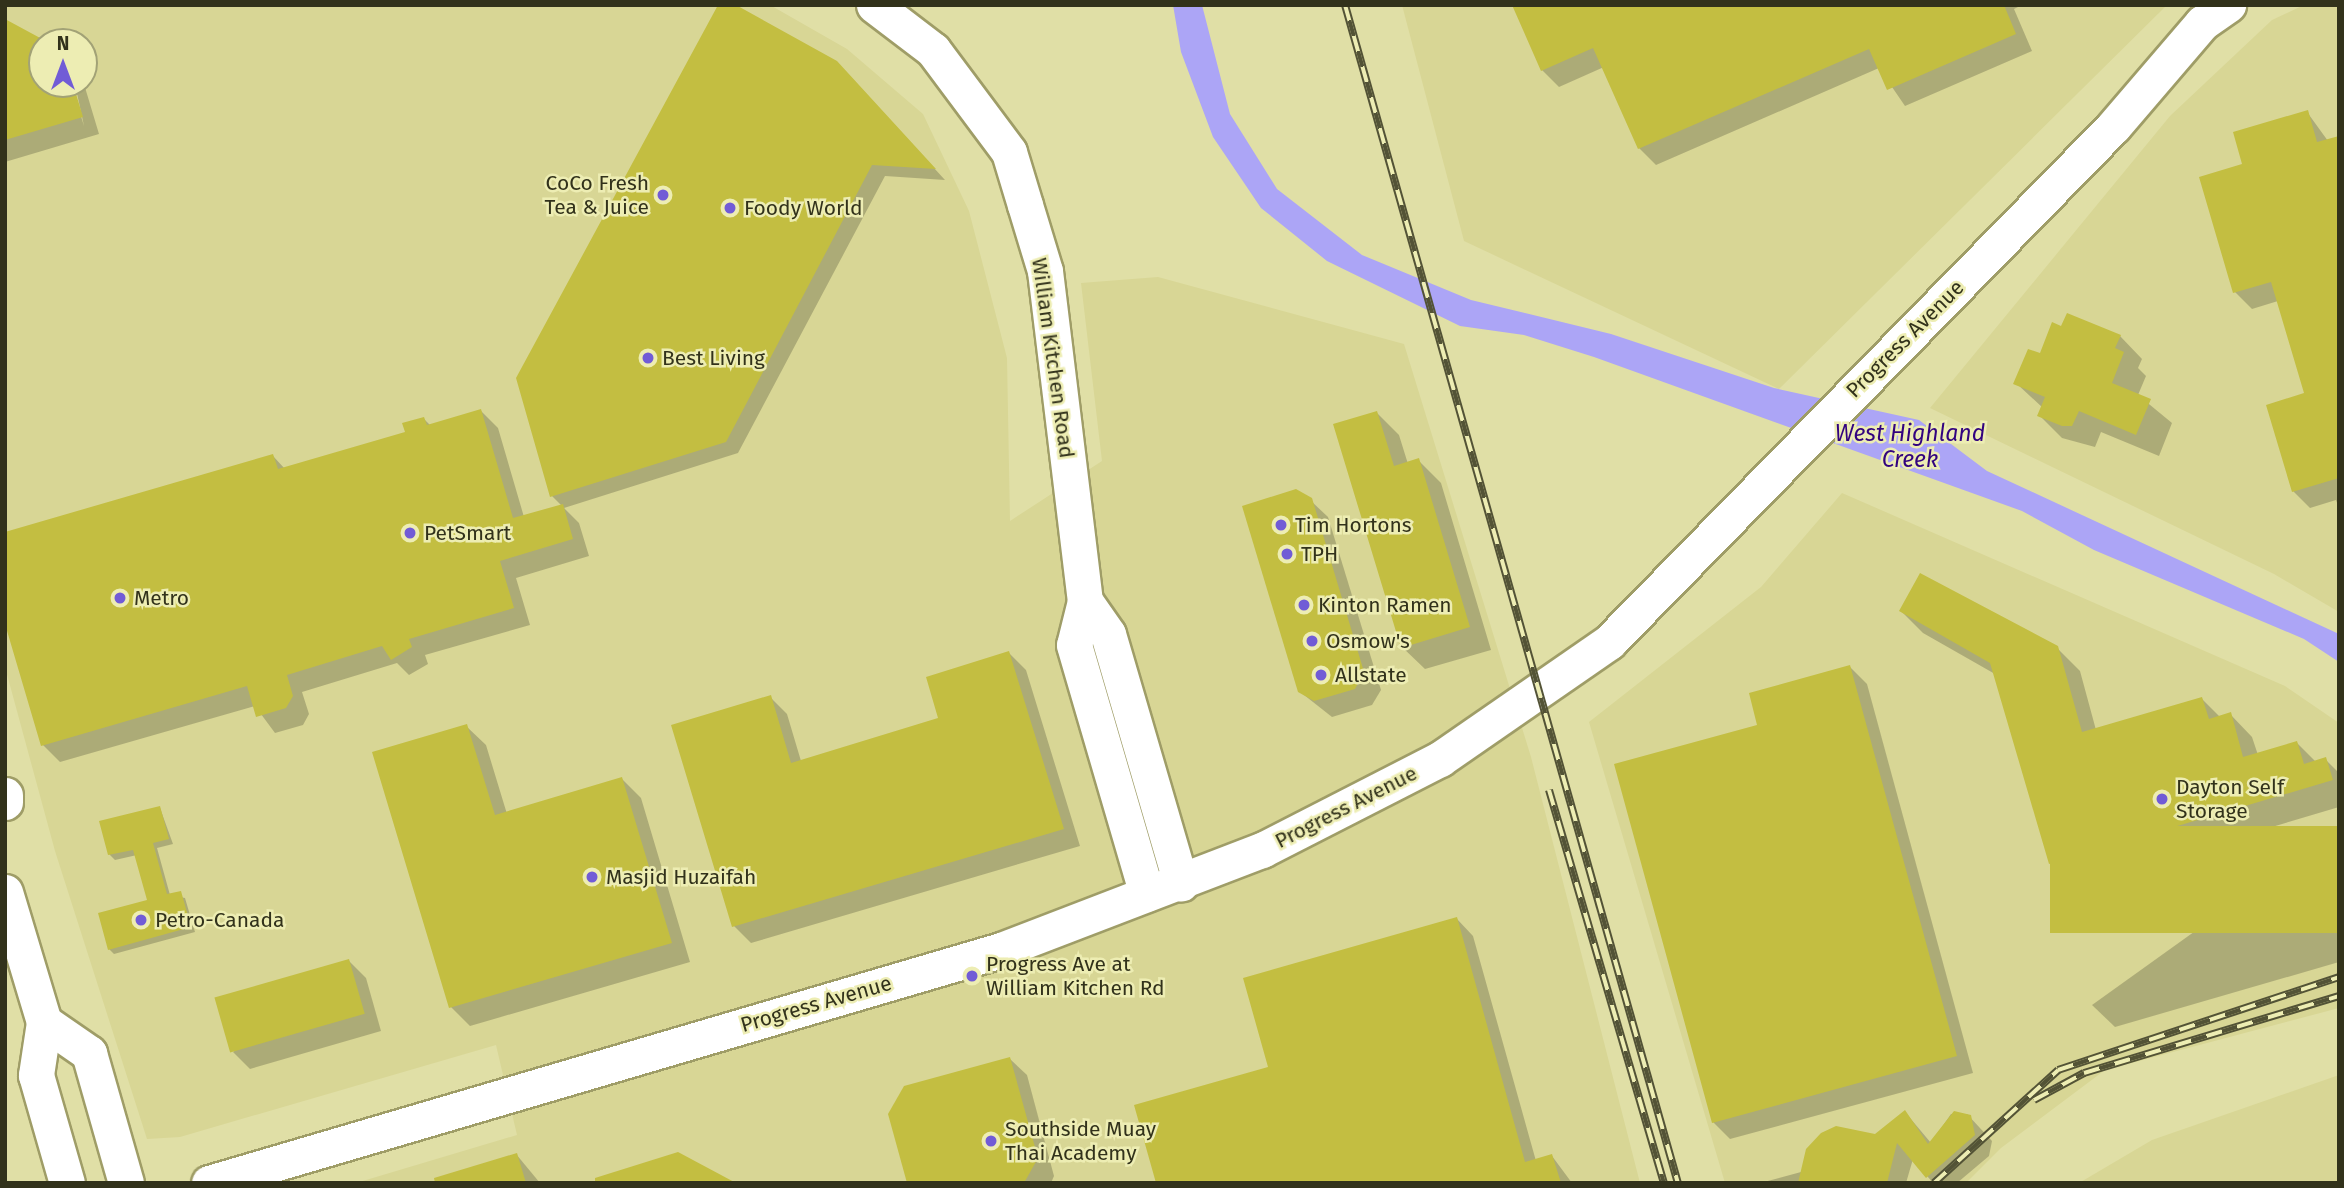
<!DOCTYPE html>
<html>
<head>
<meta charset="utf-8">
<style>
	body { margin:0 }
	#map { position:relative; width:2344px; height:1188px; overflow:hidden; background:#e0dfa6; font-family:"Fira Sans",sans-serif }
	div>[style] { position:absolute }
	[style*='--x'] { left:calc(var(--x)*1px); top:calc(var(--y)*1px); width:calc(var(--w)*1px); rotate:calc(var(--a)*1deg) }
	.built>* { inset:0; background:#d8d695 }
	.water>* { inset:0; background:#aca5f6 }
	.shadow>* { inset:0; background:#0003 }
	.building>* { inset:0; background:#c3be41; transform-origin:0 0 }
	.roads { filter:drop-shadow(2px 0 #9f9d67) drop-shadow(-2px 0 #9f9d67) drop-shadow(0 2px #9f9d67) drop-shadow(0 -2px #9f9d67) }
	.secondary>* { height:35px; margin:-17.5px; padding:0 17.5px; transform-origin:17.5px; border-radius:17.5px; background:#fff }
	.rail>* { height:8px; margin-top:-4px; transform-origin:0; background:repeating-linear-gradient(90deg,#ededb3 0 16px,#535336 0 32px); box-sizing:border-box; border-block:2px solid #535336 }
	.dots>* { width:19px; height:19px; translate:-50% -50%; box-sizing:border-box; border:4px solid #ededb3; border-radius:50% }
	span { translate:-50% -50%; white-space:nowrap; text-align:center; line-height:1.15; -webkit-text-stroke:5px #ededb3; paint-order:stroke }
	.poi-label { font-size:21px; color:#32321b }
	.right { translate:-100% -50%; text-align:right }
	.left { translate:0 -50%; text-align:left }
	.street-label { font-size:21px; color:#32321b }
	.water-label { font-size:23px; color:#32037f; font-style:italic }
	.frame { position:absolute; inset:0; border:7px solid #32321b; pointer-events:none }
	.north { position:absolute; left:28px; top:28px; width:70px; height:70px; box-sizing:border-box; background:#ededb3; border:2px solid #a2a276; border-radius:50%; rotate:0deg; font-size:19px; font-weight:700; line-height:28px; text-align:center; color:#32321b }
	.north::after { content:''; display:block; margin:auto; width:24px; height:32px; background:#715cd6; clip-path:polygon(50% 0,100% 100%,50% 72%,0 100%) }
</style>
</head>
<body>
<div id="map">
	<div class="built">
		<i style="clip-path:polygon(evenodd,5px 5px,770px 5px,847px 49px,923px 114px,969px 211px,1007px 358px,1010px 521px,1102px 461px,1081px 283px,1158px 277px,1404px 344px,1531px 757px,1640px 1183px,356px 1183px,517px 1135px,496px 1045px,180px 1137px,147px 1139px,55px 851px,5px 667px,5px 5px,42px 42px,84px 42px,84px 84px,42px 84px,42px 42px)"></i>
		<i style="clip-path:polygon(1402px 5px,2167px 5px,1779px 389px,1464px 241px)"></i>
		<i style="clip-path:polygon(2304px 5px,2339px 5px,2339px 612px,2274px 574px,1930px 408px,2170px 116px,2272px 20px)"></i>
		<i style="clip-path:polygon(1842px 493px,2285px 686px,2339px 723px,2339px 1008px,2105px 1070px,2001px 1148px,1966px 1183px,1725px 1183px,1589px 722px,1761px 587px)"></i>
		<i style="clip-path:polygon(2339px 1075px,2339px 1183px,2079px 1183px,2152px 1140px)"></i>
	</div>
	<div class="water">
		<i style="clip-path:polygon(1173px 5px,1202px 5px,1230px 114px,1277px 189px,1362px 255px,1471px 300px,1611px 334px,1774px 388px,1919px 420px,1987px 471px,2339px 634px,2339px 662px,2304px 639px,2094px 550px,2022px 511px,1594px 357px,1524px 335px,1460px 326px,1327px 261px,1261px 208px,1213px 137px,1181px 52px)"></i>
	</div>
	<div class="shadow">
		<i style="clip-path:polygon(1514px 5px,2022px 5px,2014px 9px,2032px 51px,1905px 106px,1879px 68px,1656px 165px,1639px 148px,1604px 67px,1559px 87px,1542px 70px)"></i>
		<i style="clip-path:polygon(5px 21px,44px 42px,42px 84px,71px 84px,84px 126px,75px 84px,84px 84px,99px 134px,5px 162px)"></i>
		<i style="clip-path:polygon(849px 75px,945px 180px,885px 176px,738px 453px,564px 508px,579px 523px,589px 556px,516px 578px,530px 625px,425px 655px,428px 664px,409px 675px,397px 663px,302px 692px,309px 714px,303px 725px,275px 733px,255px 706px,60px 762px,43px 745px,273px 456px,285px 469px,407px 433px,424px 419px,431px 426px,481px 411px,498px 428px,524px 517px,562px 506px,552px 496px)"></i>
		<i style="clip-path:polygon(2307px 112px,2328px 141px,2339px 138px,2339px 508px,2336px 500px,2310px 508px,2293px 491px,2306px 395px,2278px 301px,2252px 309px,2235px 292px,2244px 165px)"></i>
		<i style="clip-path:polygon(2062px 328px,2120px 336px,2142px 359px,2138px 368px,2146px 376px,2138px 395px,2172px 423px,2159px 456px,2101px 432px,2095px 447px,2062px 438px,2039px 415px,2043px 408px,2016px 383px)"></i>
		<i style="clip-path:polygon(1377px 413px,1399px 435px,1408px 464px,1418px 460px,1441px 483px,1491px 650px,1425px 669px,1402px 647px)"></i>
		<i style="clip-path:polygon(1310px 500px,1328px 517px,1381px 690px,1372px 705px,1332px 717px,1299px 691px)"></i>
		<i style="clip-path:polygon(1901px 611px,2057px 648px,2080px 671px,2096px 730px,2202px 699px,2220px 717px,2230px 714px,2252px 737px,2258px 755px,2297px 743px,2316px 762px,2325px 759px,2339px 773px,2339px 807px,2073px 886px,2050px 863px,1995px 674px,1923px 633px)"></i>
		<i style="clip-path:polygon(1009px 653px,1026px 670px,1080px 846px,751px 943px,734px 926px,770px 697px,787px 714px,801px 761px,941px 719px)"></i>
		<i style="clip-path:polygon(1850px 667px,1867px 684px,1973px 1073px,1730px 1139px,1713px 1122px,1760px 726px)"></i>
		<i style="clip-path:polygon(466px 726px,486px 745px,507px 814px,622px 779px,641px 798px,690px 962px,470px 1026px,451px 1007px)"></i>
		<i style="clip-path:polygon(160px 808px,173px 844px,157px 848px,170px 895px,185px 898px,195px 932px,114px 954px,109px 949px,149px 901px,137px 855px,115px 860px,109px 854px)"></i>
		<i style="clip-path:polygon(2339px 828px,2339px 962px,2115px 1027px,2092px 1005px)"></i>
		<i style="clip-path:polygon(1457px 919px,1473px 936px,1536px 1161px,1552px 1156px,1572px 1183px,1158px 1183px,1270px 1068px)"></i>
		<i style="clip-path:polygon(349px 961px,366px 978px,381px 1031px,250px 1069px,233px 1052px)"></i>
		<i style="clip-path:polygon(1010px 1059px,1027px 1075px,1054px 1176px,1051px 1183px,909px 1183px)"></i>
		<i style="clip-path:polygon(1905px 1112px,1931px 1143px,1951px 1114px,1967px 1114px,1992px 1141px,1989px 1156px,1957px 1183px,1933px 1183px,1913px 1159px,1906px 1183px,1760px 1183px,1801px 1172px,1876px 1136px)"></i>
		<i style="clip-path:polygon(516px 1154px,540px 1183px,463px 1183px)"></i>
	</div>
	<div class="building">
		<i style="clip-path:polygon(718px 5px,736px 5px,837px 61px,936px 169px,872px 165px,726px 442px,550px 497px,516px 378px)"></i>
		<i style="clip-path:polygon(1512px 5px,2004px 5px,2016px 34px,1887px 90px,1869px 49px,1638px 149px,1593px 48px,1541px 71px)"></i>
		<i style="clip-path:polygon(5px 19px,42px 39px,42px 84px,73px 84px,83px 117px,5px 140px)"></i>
		<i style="clip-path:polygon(2308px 110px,2317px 142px,2339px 136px,2339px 478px,2292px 492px,2266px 405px,2304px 393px,2271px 282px,2233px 293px,2199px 177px,2242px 164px,2233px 132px)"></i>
		<i style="clip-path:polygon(2067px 313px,2121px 335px,2115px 348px,2124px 352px,2112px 383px,2151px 399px,2136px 435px,2079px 411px,2072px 426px,2062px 426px,2037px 416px,2045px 397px,2013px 384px,2028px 349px,2040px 353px,2052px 322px,2061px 326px)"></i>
		<i style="clip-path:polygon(481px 409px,513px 518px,563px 504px,573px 539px,500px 561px,514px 608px,409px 639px,412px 647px,391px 660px,382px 646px,287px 675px,293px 696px,286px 708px,256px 717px,247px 686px,41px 746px,5px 624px,5px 532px,273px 454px,278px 469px,405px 432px,402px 423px,424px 417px,427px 425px)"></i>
		<i style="clip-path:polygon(1377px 411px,1394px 466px,1419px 458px,1470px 627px,1401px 648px,1333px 424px)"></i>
		<i style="clip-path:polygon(1296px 489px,1312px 498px,1364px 672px,1355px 689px,1314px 701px,1298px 692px,1242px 506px)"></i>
		<i style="clip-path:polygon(1920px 573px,2058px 646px,2082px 732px,2202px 697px,2209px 719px,2231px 712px,2243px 757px,2297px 741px,2304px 764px,2326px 757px,2333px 780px,2049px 864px,1990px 663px,1899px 611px)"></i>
		<i style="clip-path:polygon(1009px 651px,1064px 829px,732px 927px,671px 725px,771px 695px,791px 763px,938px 718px,926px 677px)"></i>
		<i style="clip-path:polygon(1850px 665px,1957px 1056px,1712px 1123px,1614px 764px,1757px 725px,1749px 693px)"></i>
		<i style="clip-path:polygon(467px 724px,495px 815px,622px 777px,672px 943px,449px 1008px,372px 752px)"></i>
		<i style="clip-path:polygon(160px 806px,169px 839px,153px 843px,167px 894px,181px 891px,191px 927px,108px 950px,98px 913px,147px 900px,133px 850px,108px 855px,99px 821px)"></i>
		<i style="left:2339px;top:826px;width:107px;height:289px;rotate:90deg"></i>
		<i style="clip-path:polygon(1457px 917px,1525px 1162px,1552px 1154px,1561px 1183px,1156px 1183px,1134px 1105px,1268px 1067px,1243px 978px)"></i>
		<i style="left:349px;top:959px;width:57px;height:140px;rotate:74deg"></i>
		<i style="clip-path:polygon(1010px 1057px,1038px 1158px,1024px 1183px,907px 1183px,888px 1114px,904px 1086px)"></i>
		<i style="clip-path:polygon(1905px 1110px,1928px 1144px,1954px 1111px,1971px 1115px,1975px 1135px,1926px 1178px,1897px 1143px,1887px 1183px,1798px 1183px,1806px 1149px,1821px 1133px,1836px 1126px,1875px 1134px)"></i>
		<i style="clip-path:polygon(678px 1152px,736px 1183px,595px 1183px,595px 1178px)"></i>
		<i style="clip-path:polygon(517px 1153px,526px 1183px,435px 1183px,434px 1178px)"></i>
	</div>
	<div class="roads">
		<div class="secondary">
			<i style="--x:874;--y:5;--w:74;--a:37.3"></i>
			<i style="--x:933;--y:50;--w:127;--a:53.3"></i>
			<i style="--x:1009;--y:152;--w:55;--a:73.2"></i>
			<i style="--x:1025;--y:205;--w:69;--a:73.1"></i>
			<i style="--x:1045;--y:271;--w:332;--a:83.1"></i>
			<i style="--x:1085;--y:601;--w:45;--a:104"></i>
			<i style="--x:1074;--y:645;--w:259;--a:73.7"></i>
			<i style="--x:1085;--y:601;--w:40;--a:55.1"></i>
			<i style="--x:1108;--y:634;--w:260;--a:73.7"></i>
			<i style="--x:5;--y:795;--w:7;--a:90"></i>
			<i style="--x:5;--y:892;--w:136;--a:73.3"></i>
			<i style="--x:44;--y:1022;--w:54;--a:98.6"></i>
			<i style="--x:36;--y:1075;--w:112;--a:74"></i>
			<i style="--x:44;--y:1022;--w:55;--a:34.6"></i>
			<i style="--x:89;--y:1053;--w:135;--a:74.1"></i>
			<i style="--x:209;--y:1183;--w:826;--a:-16.39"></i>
			<i style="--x:1001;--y:950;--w:280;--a:-21"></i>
			<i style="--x:1262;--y:850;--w:200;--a:-27.1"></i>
			<i style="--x:1440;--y:759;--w:206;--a:-34.7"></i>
			<i style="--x:1609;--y:642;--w:721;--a:-45.62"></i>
			<i style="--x:2113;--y:127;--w:137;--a:-49.4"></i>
			<i style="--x:2202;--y:23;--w:32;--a:-35"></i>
		</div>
	</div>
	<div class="rail">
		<i style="--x:1345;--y:5;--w:1224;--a:74.22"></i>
		<i style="--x:1549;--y:790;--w:409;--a:73.7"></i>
		<i style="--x:2034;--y:1100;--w:57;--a:-28.4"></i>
		<i style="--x:2084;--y:1073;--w:266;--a:-16.8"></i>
		<i style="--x:1934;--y:1183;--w:168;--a:-42.3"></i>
		<i style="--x:2058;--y:1070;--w:296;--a:-18.3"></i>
	</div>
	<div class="dots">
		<i style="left:663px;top:195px;background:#715cd6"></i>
		<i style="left:730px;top:208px;background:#715cd6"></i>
		<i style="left:648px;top:358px;background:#715cd6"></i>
		<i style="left:1281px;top:525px;background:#715cd6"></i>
		<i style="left:410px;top:533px;background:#715cd6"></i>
		<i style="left:1287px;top:554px;background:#715cd6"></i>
		<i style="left:120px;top:598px;background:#715cd6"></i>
		<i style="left:1304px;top:605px;background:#715cd6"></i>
		<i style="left:1312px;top:641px;background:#715cd6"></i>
		<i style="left:1321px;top:675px;background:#715cd6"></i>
		<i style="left:2162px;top:799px;background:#715cd6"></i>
		<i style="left:592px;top:877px;background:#715cd6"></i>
		<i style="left:141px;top:920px;background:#715cd6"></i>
		<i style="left:972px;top:976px;background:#715cd6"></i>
		<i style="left:991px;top:1141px;background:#715cd6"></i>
	</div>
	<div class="poi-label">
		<span class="right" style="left:649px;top:195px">CoCo Fresh<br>Tea &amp; Juice</span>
		<span class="left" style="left:744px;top:208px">Foody World</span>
		<span class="left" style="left:662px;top:358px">Best Living</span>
		<span class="left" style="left:1295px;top:525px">Tim Hortons</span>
		<span class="left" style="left:424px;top:533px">PetSmart</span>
		<span class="left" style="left:1301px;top:554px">TPH</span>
		<span class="left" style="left:134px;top:598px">Metro</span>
		<span class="left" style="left:1318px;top:605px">Kinton Ramen</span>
		<span class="left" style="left:1326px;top:641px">Osmow's</span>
		<span class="left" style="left:1335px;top:675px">Allstate</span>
		<span class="left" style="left:2176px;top:799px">Dayton Self<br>Storage</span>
		<span class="left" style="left:606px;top:877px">Masjid Huzaifah</span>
		<span class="left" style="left:155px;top:920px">Petro-Canada</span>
		<span class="left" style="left:986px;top:976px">Progress Ave at<br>William Kitchen Rd</span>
		<span class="left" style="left:1005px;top:1141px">Southside Muay<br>Thai Academy</span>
	</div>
	<div class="street-label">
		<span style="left:1905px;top:339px;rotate:-45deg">Progress Avenue</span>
		<span style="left:1053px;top:358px;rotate:82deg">William Kitchen Road</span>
		<span style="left:1346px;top:807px;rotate:-27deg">Progress Avenue</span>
		<span style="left:816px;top:1004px;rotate:-16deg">Progress Avenue</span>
	</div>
	<div class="water-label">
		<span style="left:1910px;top:446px">West Highland<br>Creek</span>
	</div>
	<div class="frame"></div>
	<div class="north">N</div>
</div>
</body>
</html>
